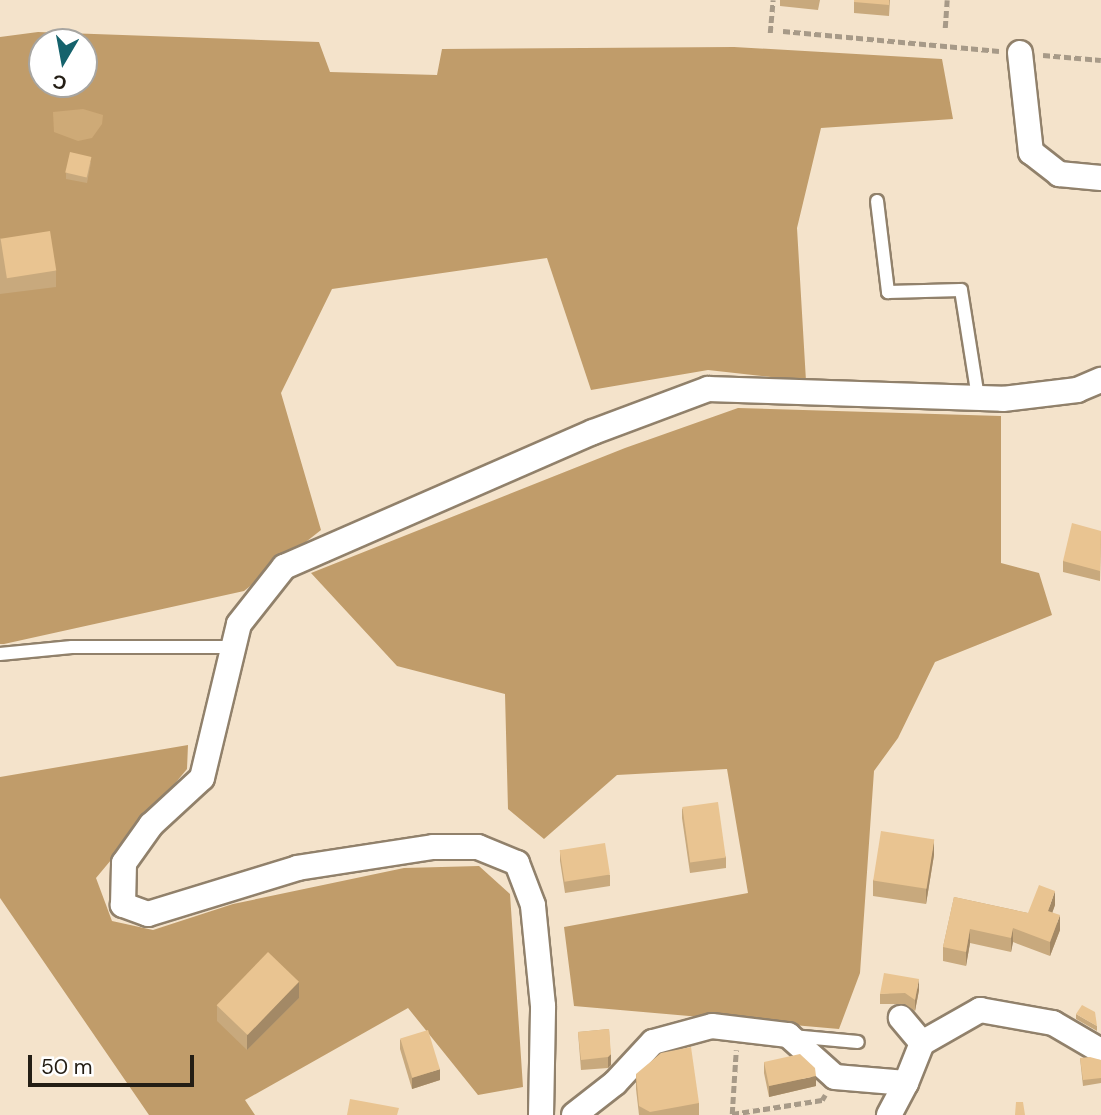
<!DOCTYPE html>
<html>
<head>
<meta charset="utf-8">
<style>
	body { margin:0 }
	#map { position:relative; width:1101px; height:1115px; overflow:hidden; background:#f4e3cb; font-family:"DM Sans",sans-serif }
	div>[style] { position:absolute }
	[style*='--x'] { left:calc(var(--x)*1px); top:calc(var(--y)*1px); width:calc(var(--w)*1px); rotate:calc(var(--a)*1deg) }
	.forest>* { inset:0; background:#c09c6a }
	.water>* { inset:0; background:#ceaa77 }
	.path>* { height:4.5px; margin-top:-2.25px; transform-origin:0; background:repeating-linear-gradient(90deg,#a79a88 0 7px,transparent 0 10.5px) }
	.roads { filter:drop-shadow(2px 0 #91816b) drop-shadow(-2px 0 #91816b) drop-shadow(0 2px #91816b) drop-shadow(0 -2px #91816b) }
	.service>* { height:12px; margin:-6px; padding:0 6px; transform-origin:6px; border-radius:6px; background:#fff }
	.minor>* { height:24px; margin:-12px; padding:0 12px; transform-origin:12px; border-radius:12px; background:#fff }
	.wall>* { inset:0; background:#c8a97d }
	.shaded-wall>* { inset:0; background:#a38966 }
	.building>* { inset:0; background:#e9c491; transform-origin:0 0 }
	span { translate:-50% -50%; white-space:nowrap; text-align:center; line-height:1.15; -webkit-text-stroke:5px #fff; paint-order:stroke }
	.north { position:absolute; left:28px; top:28px; width:70px; height:70px; box-sizing:border-box; background:#fff; border:2px solid #a7a5a1; border-radius:50%; rotate:190deg; font-size:19px; font-weight:700; line-height:28px; text-align:center; color:#241e15 }
	.north::after { content:''; display:block; margin:auto; width:24px; height:32px; background:#15626c; clip-path:polygon(50% 0,100% 100%,50% 72%,0 100%) }
	.scale { position:absolute; left:28px; top:1055px; width:166px; height:32px; box-sizing:border-box; border:4px solid #241e15; border-top:0; padding-left:9px; font-size:21px; line-height:24px; white-space:nowrap; color:#241e15; -webkit-text-stroke:5px #fff; paint-order:stroke }
</style>
</head>
<body>
<div id="map">
	<div class="forest">
		<i style="clip-path:polygon(evenodd,38px 32px,319px 42px,330px 72px,437px 75px,442px 49px,734px 47px,942px 59px,953px 119px,821px 128px,797px 228px,806px 381px,708px 370px,591px 390px,547px 258px,332px 289px,281px 393px,321px 530px,244px 591px,4px 644px,0 644px,0 37px,38px 32px,42px 42px,84px 42px,84px 84px,42px 84px,42px 42px)"></i>
		<i style="clip-path:polygon(738px 408px,1001px 416px,1001px 563px,1039px 573px,1052px 615px,935px 662px,898px 738px,874px 771px,860px 973px,839px 1029px,574px 1006px,564px 927px,748px 893px,727px 769px,617px 775px,544px 839px,508px 809px,505px 694px,397px 666px,311px 573px,625px 448px)"></i>
		<i style="clip-path:polygon(188px 745px,187px 769px,96px 878px,112px 921px,153px 930px,233px 904px,404px 868px,479px 866px,510px 894px,523px 1087px,478px 1095px,408px 1008px,245px 1100px,255px 1115px,149px 1115px,0 898px,0 777px)"></i>
	</div>
	<div class="water">
		<i style="clip-path:polygon(83px 109px,103px 115px,102px 124px,92px 138px,78px 141px,54px 132px,53px 112px)"></i>
	</div>
	<div class="path">
		<i style="--x:945;--y:28;--w:28;--a:-86"></i>
		<i style="--x:783;--y:31;--w:217;--a:5.3"></i>
		<i style="--x:770;--y:33;--w:33;--a:-85"></i>
		<i style="--x:1043;--y:55;--w:58;--a:4.9"></i>
		<i style="--x:732;--y:1114;--w:91;--a:-8.8"></i>
		<i style="--x:822;--y:1100;--w:6;--a:-59"></i>
		<i style="--x:732;--y:1114;--w:64;--a:-86.4"></i>
	</div>
	<div class="roads">
		<div class="service">
			<i style="--x:877;--y:201;--w:92;--a:83.1"></i>
			<i style="--x:888;--y:292;--w:73;--a:-1.6"></i>
			<i style="--x:961;--y:290;--w:108;--a:81"></i>
			<i style="--x:0;--y:654;--w:72;--a:-5.6"></i>
			<i style="--x:72;--y:647;--w:161;--a:0"></i>
			<i style="--x:792;--y:1036;--w:66;--a:5.2"></i>
		</div>
		<div class="minor">
			<i style="--x:1020;--y:53;--w:100;--a:83.7"></i>
			<i style="--x:1031;--y:152;--w:36;--a:38"></i>
			<i style="--x:1059;--y:174;--w:42;--a:5.4"></i>
			<i style="--x:922;--y:1043;--w:67;--a:-29.6"></i>
			<i style="--x:980;--y:1010;--w:74;--a:10.1"></i>
			<i style="--x:1053;--y:1023;--w:56;--a:30.3"></i>
			<i style="--x:541;--y:1115;--w:109;--a:-88.9"></i>
			<i style="--x:543;--y:1006;--w:101;--a:-95.7"></i>
			<i style="--x:533;--y:905;--w:45;--a:-110.9"></i>
			<i style="--x:517;--y:863;--w:42;--a:-157.7"></i>
			<i style="--x:478;--y:847;--w:45;--a:180"></i>
			<i style="--x:433;--y:847;--w:137;--a:171.2"></i>
			<i style="--x:298;--y:868;--w:157;--a:163"></i>
			<i style="--x:148;--y:914;--w:27;--a:-160"></i>
			<i style="--x:123;--y:905;--w:42;--a:-88.6"></i>
			<i style="--x:124;--y:863;--w:47;--a:-54.6"></i>
			<i style="--x:151;--y:825;--w:69;--a:-42.7"></i>
			<i style="--x:202;--y:778;--w:158;--a:-76.5"></i>
			<i style="--x:239;--y:624;--w:73;--a:-51.7"></i>
			<i style="--x:284;--y:567;--w:337;--a:-23.6"></i>
			<i style="--x:593;--y:432;--w:123;--a:-20.5"></i>
			<i style="--x:708;--y:389;--w:295;--a:1.9"></i>
			<i style="--x:1003;--y:399;--w:75;--a:-6.9"></i>
			<i style="--x:1077;--y:390;--w:26;--a:-23"></i>
			<i style="--x:574;--y:1115;--w:52;--a:-38"></i>
			<i style="--x:615;--y:1083;--w:56;--a:-47.2"></i>
			<i style="--x:653;--y:1042;--w:61;--a:-15.2"></i>
			<i style="--x:712;--y:1026;--w:77;--a:6.8"></i>
			<i style="--x:788;--y:1035;--w:63;--a:41.8"></i>
			<i style="--x:835;--y:1077;--w:71;--a:4.8"></i>
			<i style="--x:906;--y:1083;--w:43;--a:-68.2"></i>
			<i style="--x:922;--y:1043;--w:33;--a:-130"></i>
			<i style="--x:889;--y:1115;--w:36;--a:-62"></i>
		</div>
	</div>
	<div class="wall">
		<i style="clip-path:polygon(780px 0,820px 0,818px 10px,780px 6px)"></i>
		<i style="clip-path:polygon(854px 0,890px 0,889px 16px,854px 13px)"></i>
		<i style="clip-path:polygon(91px 162px,87px 183px,66px 179px,66px 173px)"></i>
		<i style="clip-path:polygon(0 238px,56px 271px,56px 287px,0 294px)"></i>
		<i style="clip-path:polygon(1101px 531px,1100px 581px,1063px 572px,1063px 561px)"></i>
		<i style="clip-path:polygon(682px 808px,726px 857px,726px 868px,690px 873px,682px 818px)"></i>
		<i style="clip-path:polygon(560px 850px,610px 875px,610px 886px,565px 893px,560px 861px)"></i>
		<i style="clip-path:polygon(934px 855px,926px 904px,873px 896px,873px 880px)"></i>
		<i style="clip-path:polygon(954px 897px,1028px 913px,1055px 905px,1052px 912px,1060px 930px,1050px 956px,1013px 942px,1011px 952px,970px 943px,966px 966px,943px 961px,943px 947px)"></i>
		<i style="clip-path:polygon(919px 990px,915px 1011px,905px 1004px,880px 1004px,880px 994px)"></i>
		<i style="clip-path:polygon(299px 998px,247px 1050px,217px 1021px,217px 1005px)"></i>
		<i style="clip-path:polygon(1076px 1014px,1097px 1026px,1097px 1031px,1076px 1019px)"></i>
		<i style="clip-path:polygon(609px 1029px,611px 1065px,608px 1068px,581px 1070px,578px 1032px)"></i>
		<i style="clip-path:polygon(400px 1039px,440px 1080px,412px 1089px,400px 1049px)"></i>
		<i style="clip-path:polygon(1080px 1058px,1101px 1060px,1101px 1083px,1083px 1086px)"></i>
		<i style="clip-path:polygon(764px 1062px,816px 1086px,769px 1097px,764px 1073px)"></i>
		<i style="clip-path:polygon(636px 1074px,699px 1103px,699px 1115px,639px 1115px,636px 1089px)"></i>
	</div>
	<div class="shaded-wall">
		<i style="clip-path:polygon(934px 839px,934px 855px,926px 904px,926px 888px)"></i>
		<i style="clip-path:polygon(1055px 891px,1055px 905px,1048px 925px,1048px 911px)"></i>
		<i style="clip-path:polygon(1060px 915px,1060px 930px,1050px 956px,1050px 942px)"></i>
		<i style="clip-path:polygon(1013px 928px,1013px 942px,1011px 952px,1011px 938px)"></i>
		<i style="clip-path:polygon(970px 929px,970px 943px,966px 966px,966px 952px)"></i>
		<i style="clip-path:polygon(919px 979px,919px 990px,915px 1011px,915px 1000px)"></i>
		<i style="clip-path:polygon(299px 982px,299px 998px,247px 1050px,247px 1034px)"></i>
		<i style="clip-path:polygon(611px 1054px,611px 1065px,608px 1068px,608px 1057px)"></i>
		<i style="clip-path:polygon(440px 1069px,440px 1080px,412px 1089px,412px 1078px)"></i>
		<i style="clip-path:polygon(816px 1076px,816px 1086px,769px 1097px,769px 1086px)"></i>
	</div>
	<div class="building">
		<i style="clip-path:polygon(854px 0,889px 0,889px 5px,854px 2px)"></i>
		<i style="left:70px;top:152px;width:22px;height:21px;rotate:13deg"></i>
		<i style="left:50px;top:231px;width:40px;height:50px;rotate:81deg"></i>
		<i style="clip-path:polygon(1072px 523px,1101px 531px,1100px 571px,1063px 561px)"></i>
		<i style="left:718px;top:802px;width:56px;height:36px;rotate:82deg"></i>
		<i style="left:881px;top:831px;width:54px;height:50px;rotate:9deg"></i>
		<i style="left:605px;top:843px;width:32px;height:46px;rotate:81deg"></i>
		<i style="clip-path:polygon(1039px 885px,1055px 891px,1048px 911px,1060px 915px,1050px 942px,1013px 928px,1011px 938px,970px 929px,966px 952px,943px 947px,954px 897px,1028px 913px)"></i>
		<i style="left:268px;top:952px;width:43px;height:74px;rotate:44deg"></i>
		<i style="clip-path:polygon(884px 973px,919px 979px,915px 1000px,905px 993px,880px 994px)"></i>
		<i style="clip-path:polygon(1082px 1005px,1095px 1012px,1097px 1026px,1076px 1014px)"></i>
		<i style="clip-path:polygon(609px 1029px,611px 1054px,608px 1057px,581px 1060px,578px 1032px)"></i>
		<i style="left:428px;top:1030px;width:41px;height:29px;rotate:73deg"></i>
		<i style="clip-path:polygon(691px 1047px,699px 1103px,650px 1112px,639px 1106px,636px 1074px,661px 1053px)"></i>
		<i style="clip-path:polygon(800px 1054px,815px 1068px,816px 1076px,769px 1086px,764px 1062px)"></i>
		<i style="clip-path:polygon(1090px 1057px,1101px 1060px,1101px 1078px,1083px 1080px,1080px 1058px)"></i>
		<i style="clip-path:polygon(350px 1099px,399px 1108px,397px 1115px,347px 1115px)"></i>
		<i style="clip-path:polygon(1016px 1102px,1023px 1102px,1025px 1115px,1015px 1115px)"></i>
	</div>
	<div class="north">С</div>
	<div class="scale">50 m</div>
</div>
</body>
</html>
